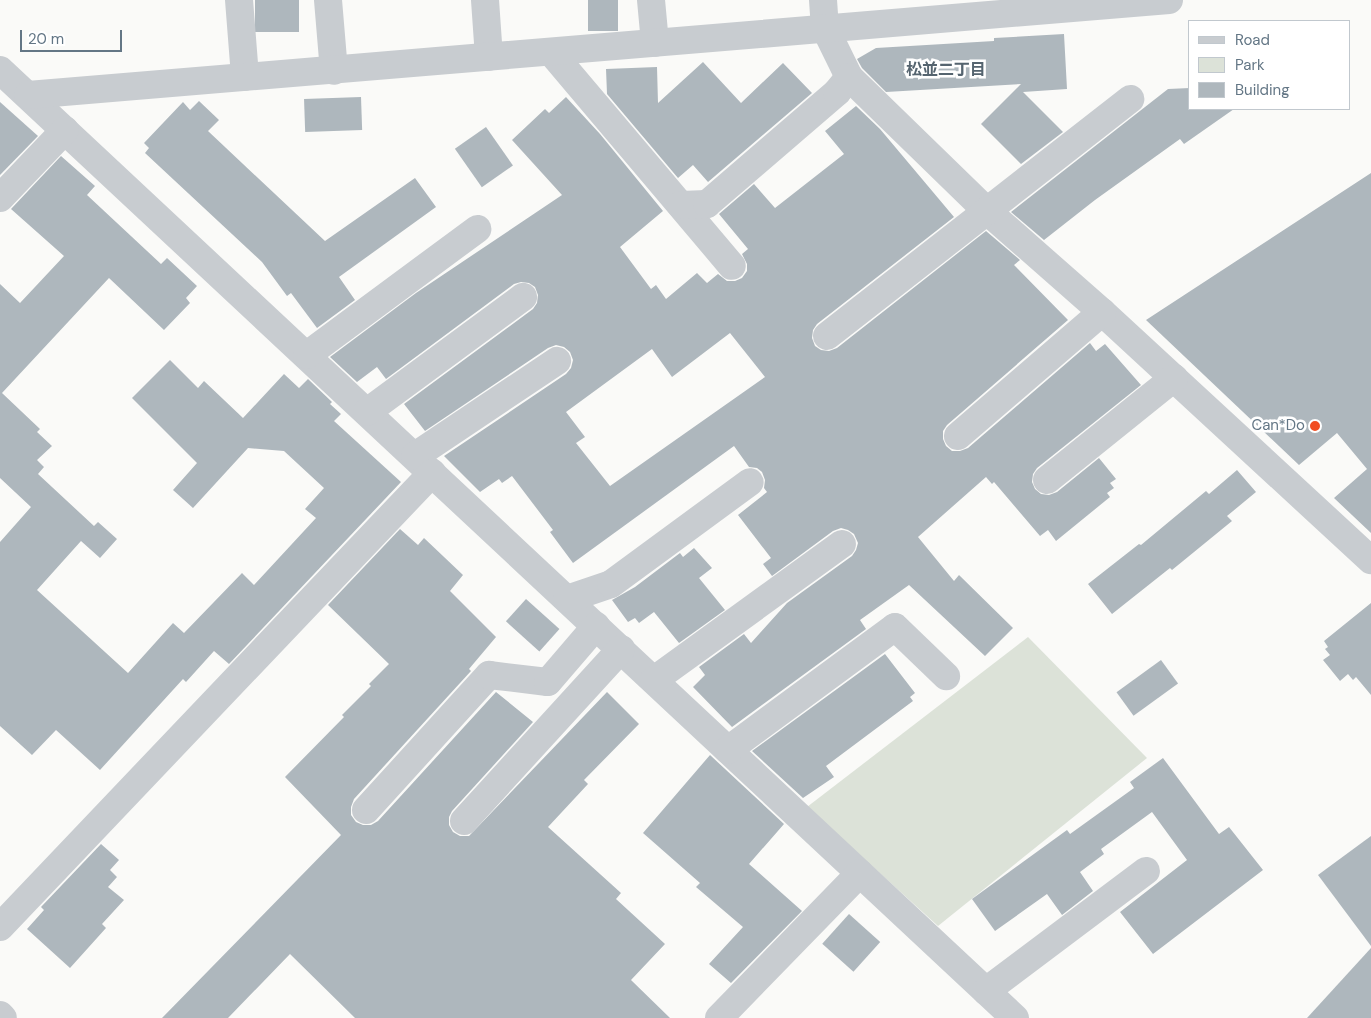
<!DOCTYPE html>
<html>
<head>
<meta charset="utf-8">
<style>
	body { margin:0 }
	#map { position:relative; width:1371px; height:1018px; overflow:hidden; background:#fafaf8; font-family:"DM Sans","Noto Sans JP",sans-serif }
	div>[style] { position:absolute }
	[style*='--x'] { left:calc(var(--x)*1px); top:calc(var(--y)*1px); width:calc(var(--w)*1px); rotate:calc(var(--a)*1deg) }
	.green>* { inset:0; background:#dce2d8 }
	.building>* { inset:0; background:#aeb7bd; transform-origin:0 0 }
	.minor>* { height:28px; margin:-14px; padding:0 14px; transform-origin:14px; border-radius:14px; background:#c8ccd0 }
	.tertiary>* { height:28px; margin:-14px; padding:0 14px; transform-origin:14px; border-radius:14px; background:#c8ccd0 }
	.dots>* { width:14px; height:14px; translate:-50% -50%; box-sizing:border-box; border:2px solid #fff; border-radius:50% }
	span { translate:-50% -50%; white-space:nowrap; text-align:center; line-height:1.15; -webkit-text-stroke:5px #fff; paint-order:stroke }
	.poi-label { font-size:15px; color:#637685 }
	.right { translate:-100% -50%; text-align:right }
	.neighbourhood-label { font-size:16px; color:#55646f; font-weight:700 }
	.legend { position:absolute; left:1188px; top:20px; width:162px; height:90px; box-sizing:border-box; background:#fff; border:1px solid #c1c8ce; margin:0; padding:6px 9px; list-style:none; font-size:15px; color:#637685 }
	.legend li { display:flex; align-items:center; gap:10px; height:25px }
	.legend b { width:25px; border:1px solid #c1c8ce }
	.scale { position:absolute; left:20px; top:30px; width:102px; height:22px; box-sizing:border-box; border:2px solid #637685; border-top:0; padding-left:6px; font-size:15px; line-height:18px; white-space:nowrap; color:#637685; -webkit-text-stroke:4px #fff; paint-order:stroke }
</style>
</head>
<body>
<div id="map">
	<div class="green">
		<i style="clip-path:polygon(1028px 637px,1147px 758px,938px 926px,807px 807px)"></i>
	</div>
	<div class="building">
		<i style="left:255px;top:0;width:44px;height:32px"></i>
		<i style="left:588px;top:0;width:30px;height:31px"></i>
		<i style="clip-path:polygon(1064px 34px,1067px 89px,1023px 92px,1063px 132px,1021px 164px,981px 124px,1021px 84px,886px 92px,862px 68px,857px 59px,876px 48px,994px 41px,994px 38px)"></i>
		<i style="clip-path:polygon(703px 62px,741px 103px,783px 63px,812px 93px,708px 182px,693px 165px,678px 178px,607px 94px,606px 69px,657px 67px,658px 103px)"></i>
		<i style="clip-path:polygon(1190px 88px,1190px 109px,1234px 109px,1184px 144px,1180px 139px,1095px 200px,1044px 240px,1011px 212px,1168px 89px)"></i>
		<i style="left:361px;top:97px;width:33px;height:57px;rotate:88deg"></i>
		<i style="clip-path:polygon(evenodd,566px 97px,600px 134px,663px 211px,620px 247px,651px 289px,656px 285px,666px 299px,697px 273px,707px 283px,718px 274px,727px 281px,735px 281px,742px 278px,747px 271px,747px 264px,742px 254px,748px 249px,719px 214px,754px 184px,775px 208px,844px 154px,825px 131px,856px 106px,880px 129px,954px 217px,817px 324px,813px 330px,812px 338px,815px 346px,821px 350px,829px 351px,837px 348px,986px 231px,1020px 260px,1014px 265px,1068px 320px,947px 425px,943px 431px,943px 439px,946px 446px,952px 451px,960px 451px,968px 448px,1090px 343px,1096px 351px,1105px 344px,1141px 385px,1037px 468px,1033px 474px,1032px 482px,1035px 489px,1041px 494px,1049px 495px,1057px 492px,1099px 458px,1116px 479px,1110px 483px,1114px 488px,1107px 493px,1110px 497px,1056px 541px,1048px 530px,1040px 536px,994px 482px,992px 484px,986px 477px,918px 537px,954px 581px,959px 575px,1013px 628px,985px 656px,909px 585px,860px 620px,866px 629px,732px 727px,693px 687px,705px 675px,699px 667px,744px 634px,751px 643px,787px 603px,852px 556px,856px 550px,858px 543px,854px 534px,848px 530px,841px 528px,833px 531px,772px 576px,763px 564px,771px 558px,738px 515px,767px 492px,764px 488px,765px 480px,762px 472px,757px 468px,749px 467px,734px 446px,573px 563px,550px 532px,553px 530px,512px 476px,502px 483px,499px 479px,480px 492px,444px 456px,566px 374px,571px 368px,573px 360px,570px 352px,564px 347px,556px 345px,548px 348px,425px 431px,404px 404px,533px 309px,537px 303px,538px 295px,535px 287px,529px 283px,521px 282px,514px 284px,386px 379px,377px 367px,357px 382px,330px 357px,416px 293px,562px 195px,512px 140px,545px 109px,549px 113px,566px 97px,730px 333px,765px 377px,610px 486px,576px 443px,585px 437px,566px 412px,652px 349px,672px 377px,730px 333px)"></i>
		<i style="clip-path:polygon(199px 101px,219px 120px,208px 131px,325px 241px,415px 178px,436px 207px,339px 277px,355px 300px,317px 328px,291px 293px,287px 296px,262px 262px,145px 153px,149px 148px,144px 143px,183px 102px,190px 110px)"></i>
		<i style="clip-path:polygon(0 102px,38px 136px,0 175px)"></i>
		<i style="left:486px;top:127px;width:47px;height:38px;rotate:55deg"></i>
		<i style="clip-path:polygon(61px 156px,95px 186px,87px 195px,161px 264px,167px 258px,197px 286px,186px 298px,190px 303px,164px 330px,109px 278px,2px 393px,40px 429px,37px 432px,52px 446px,37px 460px,44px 467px,38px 474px,94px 526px,98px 522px,117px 539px,100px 558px,81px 541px,37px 590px,128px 673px,173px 623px,184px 633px,242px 573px,254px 585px,316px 518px,305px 509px,324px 488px,284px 451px,248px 448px,193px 508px,173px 490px,197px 463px,132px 398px,170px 360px,198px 388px,204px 381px,243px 418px,284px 374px,299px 388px,308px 379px,332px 402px,330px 404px,341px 414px,334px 421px,401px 482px,229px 664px,214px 651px,186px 682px,183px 679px,100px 770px,56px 730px,32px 755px,0 726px,0 542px,31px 507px,0 478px,0 284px,20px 303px,64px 256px,11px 209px)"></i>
		<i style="clip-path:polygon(1371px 173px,1371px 533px,1334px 498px,1367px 469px,1337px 433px,1299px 465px,1146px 320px)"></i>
		<i style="clip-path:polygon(1237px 470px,1256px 492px,1227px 516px,1232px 521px,1172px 570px,1170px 568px,1112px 614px,1088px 584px,1139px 544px,1141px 545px,1206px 491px,1209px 494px)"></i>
		<i style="clip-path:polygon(400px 529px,418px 545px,424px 538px,463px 575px,450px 591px,496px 637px,469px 669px,471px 671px,354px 799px,351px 807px,351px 815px,356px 822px,363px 825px,371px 825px,378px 821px,496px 692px,533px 722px,452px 811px,449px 817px,449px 825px,453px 832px,460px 836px,469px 836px,607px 692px,639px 724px,584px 780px,588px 784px,548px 827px,621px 893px,616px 899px,665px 944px,631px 980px,670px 1018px,355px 1018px,290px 954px,228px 1018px,162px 1018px,341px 835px,285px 777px,344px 717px,342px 715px,371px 686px,369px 684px,389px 664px,328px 605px)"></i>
		<i style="clip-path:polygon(694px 548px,712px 568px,699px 578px,725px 610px,679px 643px,654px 612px,639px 623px,635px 618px,628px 622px,612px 600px,635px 587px,680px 553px,683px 557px)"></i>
		<i style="left:526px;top:599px;width:45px;height:30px;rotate:42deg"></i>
		<i style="clip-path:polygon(1371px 603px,1371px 695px,1356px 677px,1353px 680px,1348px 674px,1340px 681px,1323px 660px,1330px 655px,1325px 649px,1328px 647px,1324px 641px)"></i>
		<i style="clip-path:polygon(885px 654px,915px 693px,910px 697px,913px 701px,826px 766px,834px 777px,803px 798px,752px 751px)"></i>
		<i style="left:1161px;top:660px;width:29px;height:55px;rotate:54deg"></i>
		<i style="clip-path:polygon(710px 755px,784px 824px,749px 864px,802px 911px,731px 983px,709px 964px,743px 927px,696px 887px,700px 883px,643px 833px)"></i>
		<i style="clip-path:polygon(1163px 758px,1219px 834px,1229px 827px,1263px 870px,1153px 954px,1120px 912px,1187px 860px,1152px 812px,1101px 849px,1104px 854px,1080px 872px,1093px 891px,1062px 915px,1047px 894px,995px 931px,972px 899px,1067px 830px,1070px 834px,1134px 788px,1130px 782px)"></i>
		<i style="clip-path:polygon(1371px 836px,1371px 946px,1318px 875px)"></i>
		<i style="clip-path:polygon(101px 844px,119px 860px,110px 870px,117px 877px,108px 887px,124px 900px,102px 924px,106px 928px,70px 968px,27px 929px,44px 910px,41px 907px)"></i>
		<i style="left:849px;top:914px;width:42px;height:40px;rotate:42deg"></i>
		<i style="clip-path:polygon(1371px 948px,1371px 1018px,1307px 1018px)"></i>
	</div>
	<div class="minor">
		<i style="--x:239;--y:0;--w:77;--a:85.5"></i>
		<i style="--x:328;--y:0;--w:71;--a:85.2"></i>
		<i style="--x:485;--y:0;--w:57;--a:86"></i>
		<i style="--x:651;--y:0;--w:43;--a:84.7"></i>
		<i style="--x:823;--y:0;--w:28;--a:86"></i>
		<i style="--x:825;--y:28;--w:55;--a:63.9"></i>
		<i style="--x:849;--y:77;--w:192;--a:44.2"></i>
		<i style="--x:987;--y:211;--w:153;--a:41.3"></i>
		<i style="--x:1102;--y:312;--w:366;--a:42.7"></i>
		<i style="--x:551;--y:52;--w:280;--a:49.8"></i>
		<i style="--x:0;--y:70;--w:1389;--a:43.05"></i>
		<i style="--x:28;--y:95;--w:1145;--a:-4.76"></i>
		<i style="--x:0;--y:198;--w:94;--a:-46.3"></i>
		<i style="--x:681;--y:205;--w:26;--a:-2"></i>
		<i style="--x:707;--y:204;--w:172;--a:-40.7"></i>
		<i style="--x:837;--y:92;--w:19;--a:-51"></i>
		<i style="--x:827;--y:336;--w:385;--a:-38"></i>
		<i style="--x:307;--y:355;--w:212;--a:-36.5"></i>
		<i style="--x:367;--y:412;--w:194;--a:-36.4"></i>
		<i style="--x:958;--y:436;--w:190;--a:-40.7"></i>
		<i style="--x:415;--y:456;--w:171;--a:-33.8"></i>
		<i style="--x:1047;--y:480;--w:163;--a:-38.8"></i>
		<i style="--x:567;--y:599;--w:46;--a:-18.8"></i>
		<i style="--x:611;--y:584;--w:172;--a:-36.3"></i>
		<i style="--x:654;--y:680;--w:232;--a:-35.9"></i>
		<i style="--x:728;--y:750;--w:207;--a:-36.4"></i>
		<i style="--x:895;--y:627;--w:71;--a:43.9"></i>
		<i style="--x:366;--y:810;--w:183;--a:-47.7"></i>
		<i style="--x:489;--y:675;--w:59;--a:6.8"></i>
		<i style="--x:548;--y:682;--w:74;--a:-49.4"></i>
		<i style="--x:464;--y:821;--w:233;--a:-47.6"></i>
		<i style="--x:0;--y:927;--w:627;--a:-46.42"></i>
		<i style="--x:986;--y:991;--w:200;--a:-36.9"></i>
		<i style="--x:719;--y:1018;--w:202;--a:-45.8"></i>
	</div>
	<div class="tertiary">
		<i style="--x:0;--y:1015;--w:4;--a:45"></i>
	</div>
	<div class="dots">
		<i style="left:1315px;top:426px;background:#f14d21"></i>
	</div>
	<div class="poi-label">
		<span class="right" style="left:1305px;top:426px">Can*Do</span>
	</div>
	<div class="neighbourhood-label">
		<span style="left:946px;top:70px">松並二丁目</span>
	</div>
	<ul class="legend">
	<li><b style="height:6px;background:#c8ccd0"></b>Road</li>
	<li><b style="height:14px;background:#dce2d8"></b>Park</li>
	<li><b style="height:14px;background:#aeb7bd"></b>Building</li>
	</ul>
	<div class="scale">20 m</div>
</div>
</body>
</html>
